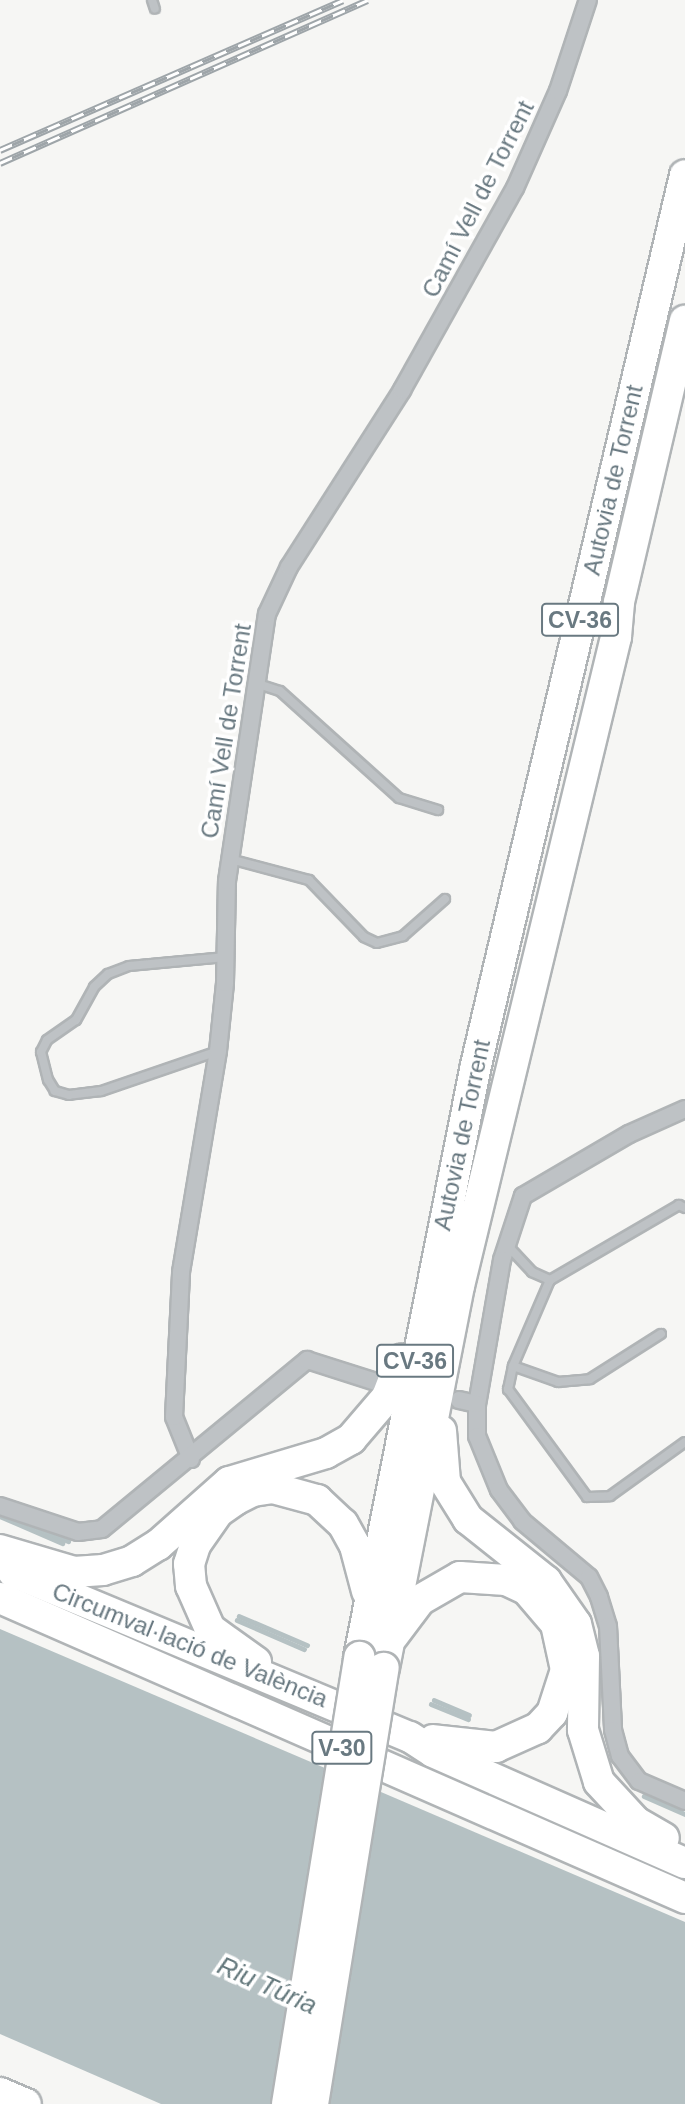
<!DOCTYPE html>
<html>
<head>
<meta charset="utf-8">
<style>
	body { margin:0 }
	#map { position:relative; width:685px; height:2104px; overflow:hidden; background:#f6f6f4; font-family:Arial,sans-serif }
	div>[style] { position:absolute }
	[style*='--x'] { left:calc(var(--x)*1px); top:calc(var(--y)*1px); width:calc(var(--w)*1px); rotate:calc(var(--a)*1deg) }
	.water>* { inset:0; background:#b5c1c3 }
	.stream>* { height:4.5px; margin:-2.25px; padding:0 2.25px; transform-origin:2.25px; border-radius:2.25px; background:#b5c1c3 }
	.roads { filter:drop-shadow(2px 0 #b0b4b6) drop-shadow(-2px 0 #b0b4b6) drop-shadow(0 2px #b0b4b6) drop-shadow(0 -2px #b0b4b6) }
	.lane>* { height:8px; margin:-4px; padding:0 4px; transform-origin:4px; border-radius:4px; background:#bec2c5 }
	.street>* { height:16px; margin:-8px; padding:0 8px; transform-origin:8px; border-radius:8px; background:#bec2c5 }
	.highway>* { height:30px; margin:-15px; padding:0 15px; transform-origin:15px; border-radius:15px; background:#fff }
	.rail>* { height:7px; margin-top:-3.5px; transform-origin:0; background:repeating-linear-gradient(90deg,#fff 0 13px,#9ea5a9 0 26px); box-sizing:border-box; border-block:2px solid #9ea5a9 }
	.bridges { filter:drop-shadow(2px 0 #b0b4b6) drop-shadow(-2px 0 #b0b4b6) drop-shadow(0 2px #b0b4b6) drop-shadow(0 -2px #b0b4b6) }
	.highway-bridge>* { height:30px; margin:-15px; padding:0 15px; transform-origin:15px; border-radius:15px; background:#fff }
	span { translate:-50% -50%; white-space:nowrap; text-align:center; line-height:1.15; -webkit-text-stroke:7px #fff; paint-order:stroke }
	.shield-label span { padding:2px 5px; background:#fff; border:2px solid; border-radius:5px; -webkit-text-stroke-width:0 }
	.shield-label { font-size:23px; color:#697981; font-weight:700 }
	.street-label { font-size:24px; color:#697981 }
	.water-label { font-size:26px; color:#65797d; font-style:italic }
</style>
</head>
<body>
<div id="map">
	<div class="water">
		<i style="clip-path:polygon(0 1629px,685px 1922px,685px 2104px,161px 2104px,0 2034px)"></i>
	</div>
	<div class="stream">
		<i style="--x:0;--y:1516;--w:68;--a:23.5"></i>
		<i style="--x:27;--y:1523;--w:45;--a:23.7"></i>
		<i style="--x:239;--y:1616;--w:74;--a:23.1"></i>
		<i style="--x:237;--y:1620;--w:73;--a:23.4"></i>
		<i style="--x:434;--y:1700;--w:38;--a:23"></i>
		<i style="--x:431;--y:1704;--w:40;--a:22"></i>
		<i style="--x:644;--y:1796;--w:45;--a:23.7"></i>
	</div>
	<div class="roads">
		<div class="lane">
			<i style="--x:152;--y:0;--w:9;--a:72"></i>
			<i style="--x:255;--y:683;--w:26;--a:18"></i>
			<i style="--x:280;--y:691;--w:160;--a:42"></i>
			<i style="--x:399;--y:798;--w:41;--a:17.1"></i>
			<i style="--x:230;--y:859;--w:82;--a:14.9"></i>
			<i style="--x:309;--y:880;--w:79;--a:46"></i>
			<i style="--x:364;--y:937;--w:14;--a:25"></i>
			<i style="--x:377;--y:943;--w:27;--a:-15"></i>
			<i style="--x:403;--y:936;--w:56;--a:-41.4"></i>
			<i style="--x:218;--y:1051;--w:124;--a:161.1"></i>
			<i style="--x:101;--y:1091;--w:32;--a:173"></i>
			<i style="--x:69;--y:1095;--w:15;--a:-164"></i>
			<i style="--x:55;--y:1091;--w:13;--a:-122"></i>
			<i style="--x:48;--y:1080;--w:29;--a:-104"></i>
			<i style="--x:41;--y:1052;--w:13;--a:-63"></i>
			<i style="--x:47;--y:1040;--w:35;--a:-35"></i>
			<i style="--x:76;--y:1020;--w:38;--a:-61"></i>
			<i style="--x:94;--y:987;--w:19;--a:-43"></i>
			<i style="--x:108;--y:974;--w:22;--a:-21"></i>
			<i style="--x:129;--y:966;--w:97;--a:-5.3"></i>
			<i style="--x:685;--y:1208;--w:7;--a:-153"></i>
			<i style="--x:679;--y:1205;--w:149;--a:149.8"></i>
			<i style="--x:550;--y:1280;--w:94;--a:113.3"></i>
			<i style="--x:513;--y:1366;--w:24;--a:102"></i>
			<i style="--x:508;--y:1389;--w:134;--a:53.8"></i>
			<i style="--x:587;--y:1497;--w:23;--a:-2"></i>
			<i style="--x:610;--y:1496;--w:92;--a:-35.8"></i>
			<i style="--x:507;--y:1245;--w:37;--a:47"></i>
			<i style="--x:532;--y:1272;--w:20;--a:24"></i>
			<i style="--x:513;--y:1366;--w:48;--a:19.6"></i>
			<i style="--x:558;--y:1382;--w:32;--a:-5"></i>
			<i style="--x:590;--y:1379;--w:84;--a:-32.4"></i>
		</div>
		<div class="street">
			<i style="--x:685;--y:1109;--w:61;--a:155.9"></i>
			<i style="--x:629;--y:1134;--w:123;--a:149.7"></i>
			<i style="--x:523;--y:1196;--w:67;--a:108.2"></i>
			<i style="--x:502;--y:1260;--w:146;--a:99.8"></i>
			<i style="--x:477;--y:1404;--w:32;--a:90"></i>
			<i style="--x:477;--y:1436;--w:58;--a:67.8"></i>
			<i style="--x:499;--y:1490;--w:39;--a:53"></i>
			<i style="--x:522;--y:1521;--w:87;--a:39.9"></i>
			<i style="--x:589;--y:1577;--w:22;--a:63"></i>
			<i style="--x:599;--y:1597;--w:30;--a:73"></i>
			<i style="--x:608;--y:1626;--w:104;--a:87.2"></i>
			<i style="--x:613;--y:1730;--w:27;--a:75"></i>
			<i style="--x:620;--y:1756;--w:31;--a:53"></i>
			<i style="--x:639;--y:1781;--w:50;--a:23.5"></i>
			<i style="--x:459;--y:1400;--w:18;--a:13"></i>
			<i style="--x:191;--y:1459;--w:45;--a:-112"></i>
			<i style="--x:174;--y:1417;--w:145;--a:-87.2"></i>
			<i style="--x:181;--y:1272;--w:224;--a:-80.5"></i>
			<i style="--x:218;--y:1051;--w:68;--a:-84.1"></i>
			<i style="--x:225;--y:983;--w:102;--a:-88.9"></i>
			<i style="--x:227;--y:881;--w:270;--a:-81.5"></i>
			<i style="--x:267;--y:614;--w:52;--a:-64.9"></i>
			<i style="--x:289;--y:567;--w:210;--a:-57.4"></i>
			<i style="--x:402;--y:390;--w:231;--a:-60.8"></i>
			<i style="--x:515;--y:188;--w:106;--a:-66.1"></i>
			<i style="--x:558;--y:91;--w:96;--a:-71.8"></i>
			<i style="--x:0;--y:1506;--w:82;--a:18.4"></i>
			<i style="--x:78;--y:1532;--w:24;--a:-7"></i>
			<i style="--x:102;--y:1529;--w:266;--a:-39.5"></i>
			<i style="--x:307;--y:1360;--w:72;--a:17.7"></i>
		</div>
		<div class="highway">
			<i style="--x:441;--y:1431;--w:51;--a:85.5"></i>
			<i style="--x:445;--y:1482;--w:44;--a:58.1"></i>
			<i style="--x:468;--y:1519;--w:100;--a:38.5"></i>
			<i style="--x:546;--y:1581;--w:52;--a:55.1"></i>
			<i style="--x:576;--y:1624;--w:33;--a:76"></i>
			<i style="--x:584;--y:1656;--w:74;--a:90.8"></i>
			<i style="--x:583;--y:1730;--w:54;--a:72.9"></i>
			<i style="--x:599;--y:1782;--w:54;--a:47.2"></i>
			<i style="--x:636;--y:1822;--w:32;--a:30"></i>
			<i style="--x:0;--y:1550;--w:77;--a:16.6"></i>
			<i style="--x:74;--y:1572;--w:29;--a:-4"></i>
			<i style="--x:103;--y:1570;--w:30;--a:-17"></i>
			<i style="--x:132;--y:1561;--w:31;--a:-32"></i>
			<i style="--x:158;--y:1545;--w:95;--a:-41.6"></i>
			<i style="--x:229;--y:1482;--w:101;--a:-16.6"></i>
			<i style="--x:326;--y:1453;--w:29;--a:-29"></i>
			<i style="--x:351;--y:1439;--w:55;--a:-49.4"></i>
			<i style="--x:387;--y:1397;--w:40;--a:-69"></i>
			<i style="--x:13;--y:1572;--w:430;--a:22.6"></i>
			<i style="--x:410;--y:1737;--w:27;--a:33"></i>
			<i style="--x:433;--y:1752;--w:275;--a:23.8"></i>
			<i style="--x:0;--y:1598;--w:748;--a:23.65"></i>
			<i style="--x:393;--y:1636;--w:45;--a:-53.1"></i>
			<i style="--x:420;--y:1600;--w:46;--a:-29.9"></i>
			<i style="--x:460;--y:1577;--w:46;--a:3.7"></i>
			<i style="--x:506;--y:1580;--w:23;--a:25"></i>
			<i style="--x:527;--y:1590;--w:45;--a:49.5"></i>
			<i style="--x:556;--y:1624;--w:47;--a:77.7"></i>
			<i style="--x:566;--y:1670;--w:45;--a:108"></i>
			<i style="--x:552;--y:1713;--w:21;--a:133"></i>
			<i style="--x:538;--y:1728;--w:46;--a:155.7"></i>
			<i style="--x:496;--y:1747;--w:63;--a:-173.7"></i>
			<i style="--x:359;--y:1657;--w:603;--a:-78.82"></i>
			<i style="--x:476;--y:1065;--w:914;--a:-76.78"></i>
			<i style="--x:256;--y:1662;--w:57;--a:-144.3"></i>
			<i style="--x:210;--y:1629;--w:47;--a:-113.8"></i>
			<i style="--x:191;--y:1586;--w:22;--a:-95"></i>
			<i style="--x:189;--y:1564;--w:20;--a:-72"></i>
			<i style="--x:195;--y:1545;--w:40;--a:-55.1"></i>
			<i style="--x:218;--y:1512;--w:21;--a:-35"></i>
			<i style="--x:235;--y:1500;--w:20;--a:-27"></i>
			<i style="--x:253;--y:1491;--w:20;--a:-9"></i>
			<i style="--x:273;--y:1488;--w:46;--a:15.3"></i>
			<i style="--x:317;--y:1500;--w:35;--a:43"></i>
			<i style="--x:343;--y:1524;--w:25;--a:61"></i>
			<i style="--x:355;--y:1546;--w:47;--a:75.1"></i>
			<i style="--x:384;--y:1668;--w:389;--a:-78.9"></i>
			<i style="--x:459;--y:1286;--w:668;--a:-76.4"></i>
			<i style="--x:616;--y:637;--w:35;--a:-85"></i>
			<i style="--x:619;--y:602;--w:289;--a:-76.8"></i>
			<i style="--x:0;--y:2093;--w:28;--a:23"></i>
		</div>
	</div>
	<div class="rail">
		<i style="--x:0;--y:150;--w:374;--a:-23.6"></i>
		<i style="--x:0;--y:163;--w:402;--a:-23.9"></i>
	</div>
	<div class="bridges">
		<div class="highway-bridge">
			<i style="--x:287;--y:2104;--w:453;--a:-80.8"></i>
			<i style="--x:313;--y:2104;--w:442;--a:-80.8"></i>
		</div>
	</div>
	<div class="shield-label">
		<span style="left:580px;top:620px">CV-36</span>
		<span style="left:415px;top:1361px">CV-36</span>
		<span style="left:342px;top:1748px">V-30</span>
	</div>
	<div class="street-label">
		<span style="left:478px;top:199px;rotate:-63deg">Camí Vell de Torrent</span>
		<span style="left:613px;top:480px;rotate:-77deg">Autovia de Torrent</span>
		<span style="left:226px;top:731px;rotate:-81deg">Camí Vell de Torrent</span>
		<span style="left:462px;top:1135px;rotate:-78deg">Autovia de Torrent</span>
		<span style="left:190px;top:1645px;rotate:22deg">Circumval·lació de València</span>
	</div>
	<div class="water-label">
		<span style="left:267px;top:1986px;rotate:24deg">Riu Túria</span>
	</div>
</div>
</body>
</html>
